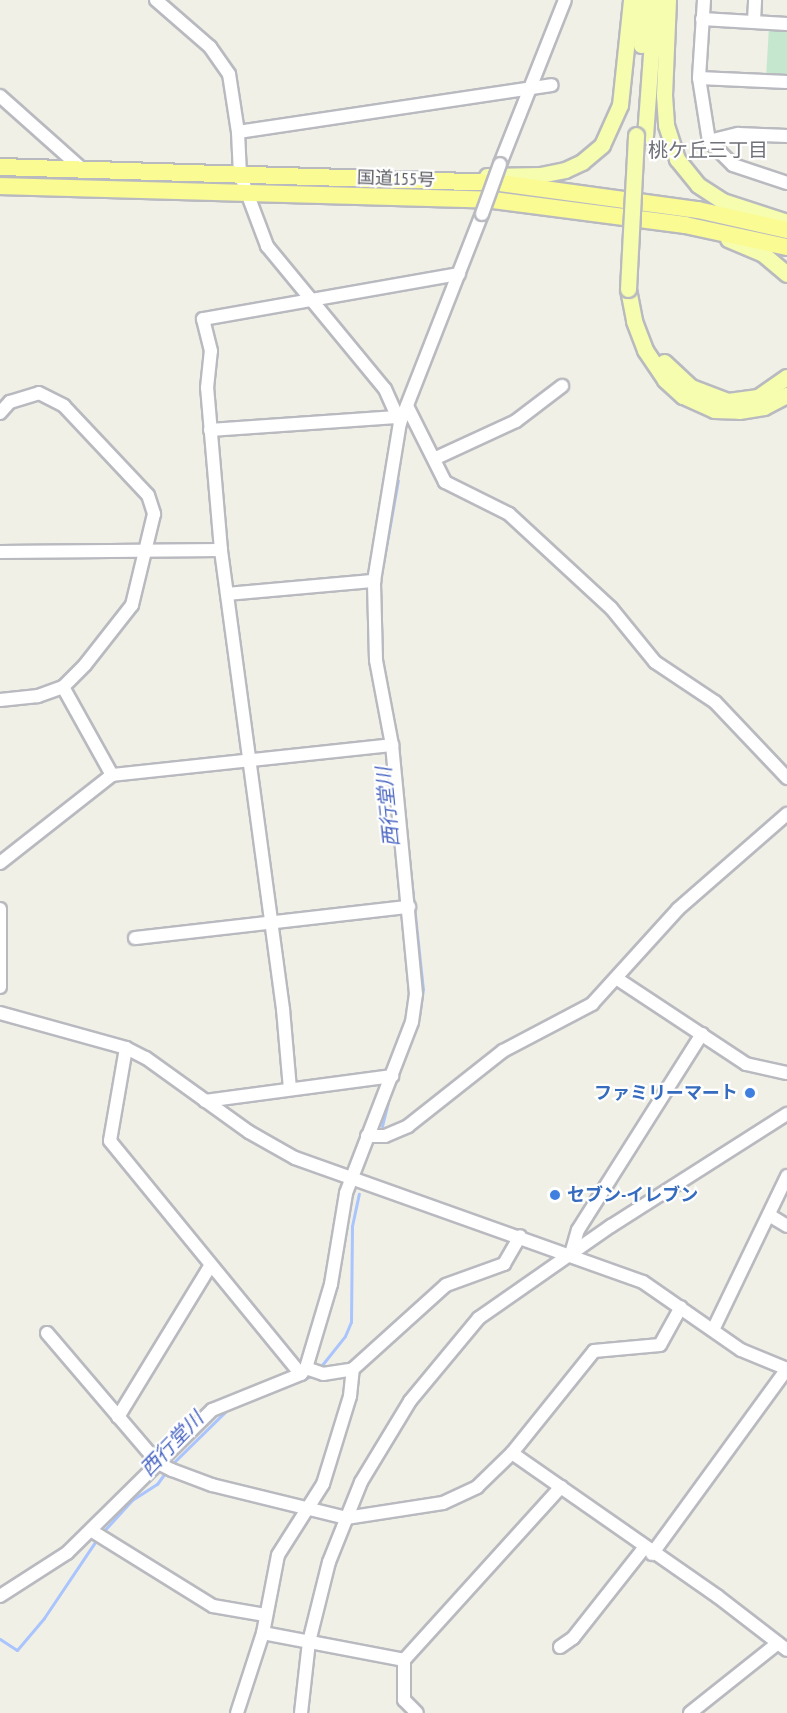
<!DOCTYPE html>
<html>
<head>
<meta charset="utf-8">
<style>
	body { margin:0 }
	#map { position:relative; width:787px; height:1713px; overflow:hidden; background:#f0f0e7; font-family:"PT Sans Narrow","Noto Sans JP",sans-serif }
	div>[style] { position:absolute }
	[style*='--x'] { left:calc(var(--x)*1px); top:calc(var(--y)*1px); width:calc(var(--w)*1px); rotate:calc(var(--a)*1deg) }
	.green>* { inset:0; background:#c5e7cd }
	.stream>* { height:3px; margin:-1.5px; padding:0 1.5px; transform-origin:1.5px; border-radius:1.5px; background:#aac4fd }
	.roads { filter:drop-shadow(2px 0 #b9bac0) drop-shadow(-2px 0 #b9bac0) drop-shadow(0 2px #b9bac0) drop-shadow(0 -2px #b9bac0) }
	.minor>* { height:12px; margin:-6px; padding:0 6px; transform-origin:6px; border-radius:6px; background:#fff }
	.major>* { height:15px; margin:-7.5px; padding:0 7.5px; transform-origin:7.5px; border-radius:7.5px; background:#f6fdaf }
	.highway>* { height:16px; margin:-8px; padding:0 8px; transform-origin:8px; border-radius:8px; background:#fbfb94 }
	.bridges { filter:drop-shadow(2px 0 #b9bac0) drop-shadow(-2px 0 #b9bac0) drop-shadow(0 2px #b9bac0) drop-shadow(0 -2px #b9bac0) }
	.minor-bridge>* { height:12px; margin:-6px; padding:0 6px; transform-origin:6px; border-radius:6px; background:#fff }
	.major-bridge>* { height:15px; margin:-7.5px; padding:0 7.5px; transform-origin:7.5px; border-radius:7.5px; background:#f6fdaf }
	.dots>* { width:16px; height:16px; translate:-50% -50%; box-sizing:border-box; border:3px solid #fff; border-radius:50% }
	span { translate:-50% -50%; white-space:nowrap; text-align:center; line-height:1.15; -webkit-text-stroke:4.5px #fff; paint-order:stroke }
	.street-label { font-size:18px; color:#5f6067 }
	.shop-label { font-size:18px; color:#366cbe; font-weight:700 }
	.right { translate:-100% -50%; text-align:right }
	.left { translate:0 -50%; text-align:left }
	.neighbourhood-label { font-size:20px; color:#707279 }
	.water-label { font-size:20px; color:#4b67c2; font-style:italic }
</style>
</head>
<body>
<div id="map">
	<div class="green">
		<i style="clip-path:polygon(769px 27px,787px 28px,787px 78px,766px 78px)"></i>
	</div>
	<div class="stream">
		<i style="--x:383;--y:564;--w:85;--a:-79.9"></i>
		<i style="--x:409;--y:859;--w:131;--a:83.9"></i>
		<i style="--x:423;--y:989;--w:27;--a:98"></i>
		<i style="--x:382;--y:1126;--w:29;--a:-76"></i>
		<i style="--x:318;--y:1370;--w:43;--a:-51.5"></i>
		<i style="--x:345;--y:1336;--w:15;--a:-67"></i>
		<i style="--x:351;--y:1322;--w:96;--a:-89.4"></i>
		<i style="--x:352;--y:1226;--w:33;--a:-78"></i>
		<i style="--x:265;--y:1395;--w:53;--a:-22.2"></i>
		<i style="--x:171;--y:1465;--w:80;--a:-44.5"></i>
		<i style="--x:101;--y:1534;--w:46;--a:-47.6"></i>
		<i style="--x:132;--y:1500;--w:30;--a:-33"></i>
		<i style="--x:157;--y:1484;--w:17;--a:-54"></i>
		<i style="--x:0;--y:1639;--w:20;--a:33"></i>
		<i style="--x:17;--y:1650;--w:42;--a:-49.8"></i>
		<i style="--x:44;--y:1618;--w:95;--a:-56.1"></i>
	</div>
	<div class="roads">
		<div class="minor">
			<i style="--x:156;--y:0;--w:72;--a:41"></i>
			<i style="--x:210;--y:47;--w:33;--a:55"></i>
			<i style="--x:229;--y:74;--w:59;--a:81.2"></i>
			<i style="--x:238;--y:132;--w:42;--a:87.3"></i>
			<i style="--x:240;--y:174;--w:77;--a:69.4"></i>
			<i style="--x:267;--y:246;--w:185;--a:50.5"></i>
			<i style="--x:385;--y:389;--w:37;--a:66"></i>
			<i style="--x:704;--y:0;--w:78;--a:93.7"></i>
			<i style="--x:699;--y:78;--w:64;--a:81"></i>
			<i style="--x:709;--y:141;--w:34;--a:45"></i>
			<i style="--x:733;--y:165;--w:57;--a:18.4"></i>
			<i style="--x:702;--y:19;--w:85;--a:3.4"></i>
			<i style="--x:754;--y:21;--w:21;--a:-87"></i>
			<i style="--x:699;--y:78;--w:88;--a:2.6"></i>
			<i style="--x:0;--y:96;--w:111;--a:41.7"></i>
			<i style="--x:238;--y:132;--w:317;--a:-8.5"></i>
			<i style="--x:709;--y:141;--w:30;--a:-14"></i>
			<i style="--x:738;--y:134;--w:49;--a:2.3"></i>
			<i style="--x:500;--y:164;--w:176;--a:-68.4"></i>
			<i style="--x:407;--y:406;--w:85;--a:63.4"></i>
			<i style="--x:445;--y:482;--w:72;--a:26.6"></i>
			<i style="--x:509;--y:514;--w:139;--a:42.7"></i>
			<i style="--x:611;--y:608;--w:70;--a:50.8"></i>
			<i style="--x:655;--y:662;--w:72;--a:33.7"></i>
			<i style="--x:715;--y:702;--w:105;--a:46.5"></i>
			<i style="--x:0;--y:413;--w:15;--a:-48"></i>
			<i style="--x:10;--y:402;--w:30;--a:-17"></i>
			<i style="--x:39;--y:393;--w:28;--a:27"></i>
			<i style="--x:64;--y:406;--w:122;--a:46.7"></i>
			<i style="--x:148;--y:495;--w:20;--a:72"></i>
			<i style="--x:154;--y:514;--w:94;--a:103.6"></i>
			<i style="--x:132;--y:605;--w:76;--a:128.1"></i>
			<i style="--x:85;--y:665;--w:31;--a:135"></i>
			<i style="--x:63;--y:687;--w:27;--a:160"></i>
			<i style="--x:38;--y:696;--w:38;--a:174"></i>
			<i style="--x:210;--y:430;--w:187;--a:-4"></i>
			<i style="--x:436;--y:458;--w:88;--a:-24.8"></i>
			<i style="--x:516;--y:421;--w:58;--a:-37.3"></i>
			<i style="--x:0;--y:552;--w:221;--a:-0.5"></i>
			<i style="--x:227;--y:594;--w:148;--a:-5.1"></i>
			<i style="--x:63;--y:687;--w:101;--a:60.9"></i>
			<i style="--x:0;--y:863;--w:142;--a:-38.2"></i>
			<i style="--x:112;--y:775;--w:282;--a:-6.1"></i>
			<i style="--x:0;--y:909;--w:78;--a:90"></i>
			<i style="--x:135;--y:938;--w:276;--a:-6.5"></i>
			<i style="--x:616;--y:978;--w:156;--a:33.5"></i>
			<i style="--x:746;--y:1064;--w:42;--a:12.4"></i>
			<i style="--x:0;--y:1013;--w:131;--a:15.5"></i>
			<i style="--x:126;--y:1048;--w:22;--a:27"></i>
			<i style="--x:146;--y:1058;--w:127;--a:35.7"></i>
			<i style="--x:249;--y:1132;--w:53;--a:29.5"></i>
			<i style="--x:295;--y:1158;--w:369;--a:19.6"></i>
			<i style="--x:643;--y:1282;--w:119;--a:34.8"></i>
			<i style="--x:741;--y:1350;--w:50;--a:22.4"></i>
			<i style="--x:126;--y:1048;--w:94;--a:99.8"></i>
			<i style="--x:110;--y:1141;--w:301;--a:50.7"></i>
			<i style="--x:290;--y:1089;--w:80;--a:-95"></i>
			<i style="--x:283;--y:1009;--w:463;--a:-97.7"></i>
			<i style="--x:221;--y:550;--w:163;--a:-94.9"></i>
			<i style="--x:207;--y:388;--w:37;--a:-84"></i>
			<i style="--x:211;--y:351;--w:33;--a:-104"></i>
			<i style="--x:203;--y:319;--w:260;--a:-10"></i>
			<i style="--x:205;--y:1101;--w:189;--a:-7.6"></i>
			<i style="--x:367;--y:1136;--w:18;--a:0"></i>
			<i style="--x:385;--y:1136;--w:25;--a:-23"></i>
			<i style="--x:408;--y:1126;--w:121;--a:-38.3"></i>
			<i style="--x:503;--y:1051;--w:101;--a:-27.8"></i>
			<i style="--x:592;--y:1004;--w:128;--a:-47.8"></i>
			<i style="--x:678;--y:909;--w:145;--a:-41.1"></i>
			<i style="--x:769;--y:1215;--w:21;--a:31"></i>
			<i style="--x:571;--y:1254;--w:25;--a:-74"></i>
			<i style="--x:578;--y:1230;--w:232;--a:-57.7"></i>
			<i style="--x:713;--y:1330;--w:171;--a:-64.3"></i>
			<i style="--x:47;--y:1333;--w:171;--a:49.5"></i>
			<i style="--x:158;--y:1463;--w:16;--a:27"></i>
			<i style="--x:172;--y:1470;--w:43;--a:20.6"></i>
			<i style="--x:212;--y:1485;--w:138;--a:13.8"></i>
			<i style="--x:346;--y:1518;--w:98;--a:-8.8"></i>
			<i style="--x:443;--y:1503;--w:38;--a:-25"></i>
			<i style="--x:477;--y:1487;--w:49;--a:-44.2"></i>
			<i style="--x:512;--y:1453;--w:250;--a:34.9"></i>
			<i style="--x:717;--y:1596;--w:88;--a:37.6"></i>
			<i style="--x:306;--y:1368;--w:18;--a:19"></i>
			<i style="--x:323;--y:1374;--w:30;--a:-9"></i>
			<i style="--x:353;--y:1369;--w:125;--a:-42.1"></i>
			<i style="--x:446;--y:1285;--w:62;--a:-19.9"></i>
			<i style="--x:504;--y:1264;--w:32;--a:-60"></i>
			<i style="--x:118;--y:1417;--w:177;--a:-58.6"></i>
			<i style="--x:512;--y:1453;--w:131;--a:-51.2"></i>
			<i style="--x:594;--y:1351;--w:66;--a:-5.2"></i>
			<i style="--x:660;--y:1345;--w:43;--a:-61.1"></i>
			<i style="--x:92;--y:1531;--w:142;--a:31.8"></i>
			<i style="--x:213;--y:1606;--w:53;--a:9.8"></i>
			<i style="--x:652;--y:1554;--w:229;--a:-53.9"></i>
			<i style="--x:0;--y:1596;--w:80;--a:-32.7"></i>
			<i style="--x:67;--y:1553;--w:204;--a:-44.6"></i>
			<i style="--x:212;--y:1410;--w:96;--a:-22"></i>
			<i style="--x:301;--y:1374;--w:8;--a:-50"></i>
			<i style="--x:306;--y:1368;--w:88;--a:-73.4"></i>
			<i style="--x:331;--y:1284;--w:92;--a:-80.6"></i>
			<i style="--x:346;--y:1193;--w:183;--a:-68.9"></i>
			<i style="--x:412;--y:1022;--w:28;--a:-82"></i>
			<i style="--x:416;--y:994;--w:250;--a:-95.5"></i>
			<i style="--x:392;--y:745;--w:86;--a:-100.7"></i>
			<i style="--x:376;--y:660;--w:79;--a:-91.5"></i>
			<i style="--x:374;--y:581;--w:160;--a:-80.7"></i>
			<i style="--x:400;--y:423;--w:225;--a:-68.6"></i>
			<i style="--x:263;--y:1633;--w:144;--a:10.8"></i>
			<i style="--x:404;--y:1660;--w:40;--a:90"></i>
			<i style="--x:404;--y:1700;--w:18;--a:45"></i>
			<i style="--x:560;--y:1647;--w:16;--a:-35"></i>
			<i style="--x:573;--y:1638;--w:115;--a:-51.7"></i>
			<i style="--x:404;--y:1660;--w:234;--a:-47.8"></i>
			<i style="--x:237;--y:1713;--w:84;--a:-72"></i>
			<i style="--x:263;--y:1633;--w:79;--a:-79.1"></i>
			<i style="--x:278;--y:1555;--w:84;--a:-57.6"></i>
			<i style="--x:323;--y:1484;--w:92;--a:-72.9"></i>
			<i style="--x:350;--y:1396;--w:27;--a:-84"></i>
			<i style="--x:301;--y:1713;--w:71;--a:-83.6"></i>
			<i style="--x:309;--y:1642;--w:82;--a:-76"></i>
			<i style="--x:329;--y:1562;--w:86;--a:-68.2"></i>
			<i style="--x:361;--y:1482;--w:95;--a:-58.8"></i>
			<i style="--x:410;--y:1401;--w:108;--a:-50.3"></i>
			<i style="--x:479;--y:1318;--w:161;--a:-34.9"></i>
			<i style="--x:611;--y:1226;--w:209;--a:-32.5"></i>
			<i style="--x:690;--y:1713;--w:112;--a:-38.5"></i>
		</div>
		<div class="major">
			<i style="--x:668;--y:0;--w:95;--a:92.4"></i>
			<i style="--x:664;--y:95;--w:30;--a:86"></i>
			<i style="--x:666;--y:125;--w:36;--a:72"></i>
			<i style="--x:677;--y:159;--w:33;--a:51"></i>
			<i style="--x:698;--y:185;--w:30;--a:33"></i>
			<i style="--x:723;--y:201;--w:67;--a:18.2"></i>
			<i style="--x:641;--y:45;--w:45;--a:-86.2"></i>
			<i style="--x:645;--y:136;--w:136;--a:-85.8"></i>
			<i style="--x:487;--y:176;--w:53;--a:-1.1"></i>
			<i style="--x:540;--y:175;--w:25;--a:-11"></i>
			<i style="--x:565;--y:170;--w:19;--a:-25"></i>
			<i style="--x:582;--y:162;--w:26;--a:-40"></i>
			<i style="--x:602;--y:145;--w:44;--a:-65.8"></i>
			<i style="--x:620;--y:105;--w:106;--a:-84"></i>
			<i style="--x:728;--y:239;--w:38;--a:23"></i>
			<i style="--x:763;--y:254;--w:31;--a:40"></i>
			<i style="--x:628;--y:289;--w:33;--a:79"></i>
			<i style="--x:634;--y:321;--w:31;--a:69"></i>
			<i style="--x:645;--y:350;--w:36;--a:56"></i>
			<i style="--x:665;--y:380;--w:24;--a:42"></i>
			<i style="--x:683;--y:396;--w:34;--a:24"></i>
			<i style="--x:714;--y:410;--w:25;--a:2"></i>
			<i style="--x:739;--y:411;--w:25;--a:-9"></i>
			<i style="--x:764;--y:407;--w:26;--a:-28"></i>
			<i style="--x:664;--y:362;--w:37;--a:43"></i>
			<i style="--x:691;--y:387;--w:40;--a:21"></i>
			<i style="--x:728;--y:401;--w:30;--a:-8"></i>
			<i style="--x:758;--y:397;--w:35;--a:-35"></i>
		</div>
		<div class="highway">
			<i style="--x:0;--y:167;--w:500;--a:1.83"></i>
			<i style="--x:500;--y:183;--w:200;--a:7.8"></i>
			<i style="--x:698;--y:210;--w:91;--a:12.7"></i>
			<i style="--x:0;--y:186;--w:493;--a:1.6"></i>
			<i style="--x:493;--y:200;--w:194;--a:7.4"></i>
			<i style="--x:685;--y:225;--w:104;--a:12.2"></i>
		</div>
	</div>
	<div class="bridges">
		<div class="minor-bridge">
			<i style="--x:482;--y:214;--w:53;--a:-70.2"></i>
		</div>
		<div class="major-bridge">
			<i style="--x:628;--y:289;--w:154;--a:-87"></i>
		</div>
	</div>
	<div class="dots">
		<i style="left:750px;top:1093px;background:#3f7fe0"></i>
		<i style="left:555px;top:1195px;background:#3f7fe0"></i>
	</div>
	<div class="street-label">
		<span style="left:396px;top:179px;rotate:2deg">国道155号</span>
	</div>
	<div class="shop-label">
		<span class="right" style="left:738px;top:1093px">ファミリーマート</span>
		<span class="left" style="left:567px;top:1195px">セブン-イレブン</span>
	</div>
	<div class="neighbourhood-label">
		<span style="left:708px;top:150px">桃ケ丘三丁目</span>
	</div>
	<div class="water-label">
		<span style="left:388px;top:807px;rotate:-96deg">西行堂川</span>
		<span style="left:172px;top:1444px;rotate:-46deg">西行堂川</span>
	</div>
</div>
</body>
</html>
